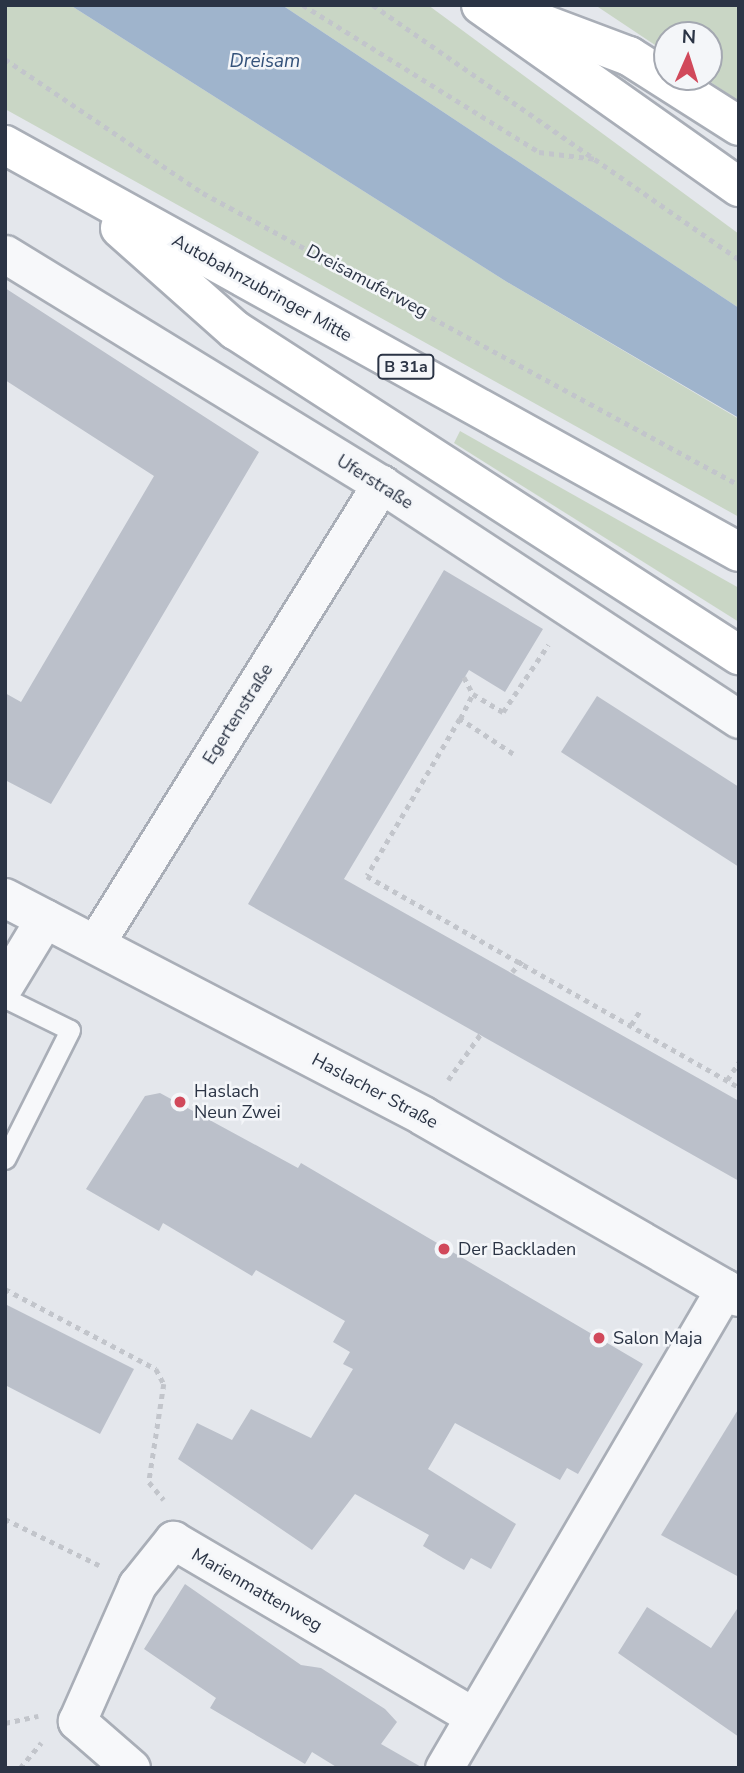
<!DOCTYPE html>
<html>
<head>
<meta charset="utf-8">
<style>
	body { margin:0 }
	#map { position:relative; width:744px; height:1773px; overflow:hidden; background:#e4e7ec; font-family:"Nunito Sans",sans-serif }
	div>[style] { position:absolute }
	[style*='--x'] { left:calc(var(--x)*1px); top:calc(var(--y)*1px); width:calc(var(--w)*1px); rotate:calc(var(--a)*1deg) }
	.green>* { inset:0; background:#c9d6c5 }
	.water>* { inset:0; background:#9fb4cc }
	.building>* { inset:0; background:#bbc0ca }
	.path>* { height:4.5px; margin-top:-2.25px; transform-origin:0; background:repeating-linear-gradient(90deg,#c2c5cb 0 5px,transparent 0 10px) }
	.roads { filter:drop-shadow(2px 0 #a9aeb7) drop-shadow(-2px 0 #a9aeb7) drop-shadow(0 2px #a9aeb7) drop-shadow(0 -2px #a9aeb7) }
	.service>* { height:19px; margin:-9.5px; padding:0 9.5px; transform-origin:9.5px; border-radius:9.5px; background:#f7f8fa }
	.minor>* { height:37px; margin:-18.5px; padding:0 18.5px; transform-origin:18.5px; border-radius:18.5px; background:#f7f8fa }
	.tertiary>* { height:38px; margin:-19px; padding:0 19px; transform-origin:19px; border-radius:19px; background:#f7f8fa }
	.trunk>* { height:38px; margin:-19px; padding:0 19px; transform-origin:19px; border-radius:19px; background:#fff }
	.dots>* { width:19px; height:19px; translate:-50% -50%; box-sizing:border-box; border:4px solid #f4f6f9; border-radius:50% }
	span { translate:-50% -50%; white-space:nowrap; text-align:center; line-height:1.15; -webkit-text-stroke:5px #f4f6f9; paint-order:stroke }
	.shield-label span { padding:2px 5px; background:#f4f6f9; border:2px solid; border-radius:5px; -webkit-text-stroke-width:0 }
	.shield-label { font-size:16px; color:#2b3445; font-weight:700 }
	.street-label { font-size:18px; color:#2b3445 }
	.poi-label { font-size:18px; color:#2b3445 }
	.left { translate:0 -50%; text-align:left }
	.water-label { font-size:19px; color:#34527a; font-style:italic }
	.frame { position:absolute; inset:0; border:7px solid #2b3445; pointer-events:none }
	.north { position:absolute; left:653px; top:21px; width:70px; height:70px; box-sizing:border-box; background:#f4f6f9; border:2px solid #a4a8b1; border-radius:50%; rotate:3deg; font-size:19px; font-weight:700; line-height:28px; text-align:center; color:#2b3445 }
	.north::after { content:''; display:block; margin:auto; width:24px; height:32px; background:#d1495b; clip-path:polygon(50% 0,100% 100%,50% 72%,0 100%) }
</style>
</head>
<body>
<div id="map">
	<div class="green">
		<i style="clip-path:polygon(5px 5px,70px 5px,507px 282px,739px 419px,739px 517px,5px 109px)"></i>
		<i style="clip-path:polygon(282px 5px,428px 5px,739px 234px,739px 308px)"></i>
		<i style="clip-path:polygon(595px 5px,739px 5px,739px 101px,703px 77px,709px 77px,709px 35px,667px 35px,667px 53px)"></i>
		<i style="clip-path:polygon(460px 431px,739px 588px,739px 622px,454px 443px)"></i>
	</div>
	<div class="water">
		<i style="clip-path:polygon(70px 5px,282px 5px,739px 308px,739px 418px,507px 282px)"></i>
	</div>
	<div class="building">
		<i style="clip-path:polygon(5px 288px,259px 452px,51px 804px,5px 780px,5px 693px,21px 702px,154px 476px,5px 380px)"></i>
		<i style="clip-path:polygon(444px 570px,543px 629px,505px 692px,469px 670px,344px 879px,739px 1101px,739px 1181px,248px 904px)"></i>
		<i style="clip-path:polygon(597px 696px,739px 787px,739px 867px,561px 752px)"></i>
		<i style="clip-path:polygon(160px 1093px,298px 1168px,301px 1163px,643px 1364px,578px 1474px,567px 1468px,560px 1480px,455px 1423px,428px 1469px,516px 1524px,491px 1569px,471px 1558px,464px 1570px,443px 1558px,423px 1546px,429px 1535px,355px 1494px,312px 1550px,178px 1459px,197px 1423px,232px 1440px,251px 1409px,311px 1438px,353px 1369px,343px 1364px,350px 1352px,333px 1342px,345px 1321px,256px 1270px,252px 1276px,163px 1223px,159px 1231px,86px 1189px,145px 1096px)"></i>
		<i style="clip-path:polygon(5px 1304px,134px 1369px,100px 1434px,5px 1385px)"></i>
		<i style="clip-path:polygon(739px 1408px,739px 1577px,661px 1535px)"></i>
		<i style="clip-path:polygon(185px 1584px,301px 1665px,321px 1668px,385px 1709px,397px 1722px,381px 1744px,423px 1768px,338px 1768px,312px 1752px,305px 1764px,210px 1708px,216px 1698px,144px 1649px)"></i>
		<i style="clip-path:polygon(739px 1606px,739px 1737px,618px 1653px,647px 1607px,711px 1648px)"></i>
	</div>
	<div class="path">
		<i style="--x:303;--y:5;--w:278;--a:31.9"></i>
		<i style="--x:539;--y:152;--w:58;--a:6.9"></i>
		<i style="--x:373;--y:5;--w:446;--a:34.8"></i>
		<i style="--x:5;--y:59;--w:239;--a:34.1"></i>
		<i style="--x:203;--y:193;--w:610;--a:28.58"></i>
		<i style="--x:464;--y:677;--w:19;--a:62"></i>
		<i style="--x:473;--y:694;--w:35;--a:31"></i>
		<i style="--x:503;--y:712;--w:81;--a:-56.1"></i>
		<i style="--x:460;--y:719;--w:28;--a:-63"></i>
		<i style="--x:513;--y:754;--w:64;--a:-146.6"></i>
		<i style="--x:460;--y:719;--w:182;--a:120.6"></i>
		<i style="--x:367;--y:876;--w:428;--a:29.6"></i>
		<i style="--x:512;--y:972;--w:15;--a:-48"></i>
		<i style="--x:631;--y:1025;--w:19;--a:-58"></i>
		<i style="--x:448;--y:1080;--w:59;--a:-54.7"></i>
		<i style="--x:727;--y:1080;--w:22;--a:-56"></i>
		<i style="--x:5;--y:1289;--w:171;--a:27.9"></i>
		<i style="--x:156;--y:1369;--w:17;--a:62"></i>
		<i style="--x:164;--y:1384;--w:99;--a:98.7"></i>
		<i style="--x:149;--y:1482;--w:23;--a:50"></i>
		<i style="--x:5;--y:1519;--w:105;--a:26.1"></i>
		<i style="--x:5;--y:1723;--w:34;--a:-12"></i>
		<i style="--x:20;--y:1768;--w:33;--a:-50"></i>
	</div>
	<div class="roads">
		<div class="service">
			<i style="--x:5;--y:998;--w:72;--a:26.2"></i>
			<i style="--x:70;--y:1030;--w:144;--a:116.7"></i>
		</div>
		<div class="minor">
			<i style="--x:5;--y:254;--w:441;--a:31.5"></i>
			<i style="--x:381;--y:484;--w:428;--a:33.3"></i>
			<i style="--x:95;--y:944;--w:542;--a:-58.13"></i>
			<i style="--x:5;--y:984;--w:77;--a:-58.8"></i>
			<i style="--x:131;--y:1768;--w:72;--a:-139"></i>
			<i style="--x:77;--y:1721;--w:149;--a:-66.2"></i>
			<i style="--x:137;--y:1585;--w:58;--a:-51.3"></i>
			<i style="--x:173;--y:1540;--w:348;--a:30.4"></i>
			<i style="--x:444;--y:1768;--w:556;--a:-59.65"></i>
		</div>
		<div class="tertiary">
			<i style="--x:5;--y:898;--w:471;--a:27.5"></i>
			<i style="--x:423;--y:1116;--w:364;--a:29.8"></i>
		</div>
		<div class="trunk">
			<i style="--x:481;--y:5;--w:316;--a:35.2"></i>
			<i style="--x:517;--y:14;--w:120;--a:20.6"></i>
			<i style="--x:629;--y:56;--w:130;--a:32.5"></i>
			<i style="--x:5;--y:145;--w:839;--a:29.01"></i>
			<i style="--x:120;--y:228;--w:154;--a:41.6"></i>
			<i style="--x:235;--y:330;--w:600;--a:32.82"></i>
		</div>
	</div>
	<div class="dots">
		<i style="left:180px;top:1102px;background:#d1495b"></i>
		<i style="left:444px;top:1249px;background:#d1495b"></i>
		<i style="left:599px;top:1338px;background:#d1495b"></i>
	</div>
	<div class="shield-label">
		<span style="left:406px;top:367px">B 31a</span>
	</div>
	<div class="street-label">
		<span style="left:367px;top:281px;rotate:28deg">Dreisamuferweg</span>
		<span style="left:262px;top:288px;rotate:29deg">Autobahnzubringer Mitte</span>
		<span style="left:375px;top:482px;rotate:32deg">Uferstraße</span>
		<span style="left:238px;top:714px;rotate:-58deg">Egertenstraße</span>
		<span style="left:375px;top:1091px;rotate:28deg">Haslacher Straße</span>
		<span style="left:257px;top:1590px;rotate:30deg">Marienmattenweg</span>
	</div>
	<div class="poi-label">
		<span class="left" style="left:194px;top:1102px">Haslach<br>Neun Zwei</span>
		<span class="left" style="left:458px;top:1249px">Der Backladen</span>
		<span class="left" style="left:613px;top:1338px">Salon Maja</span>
	</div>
	<div class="water-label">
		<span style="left:265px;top:62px">Dreisam</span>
	</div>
	<div class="frame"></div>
	<div class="north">N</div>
</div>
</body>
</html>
